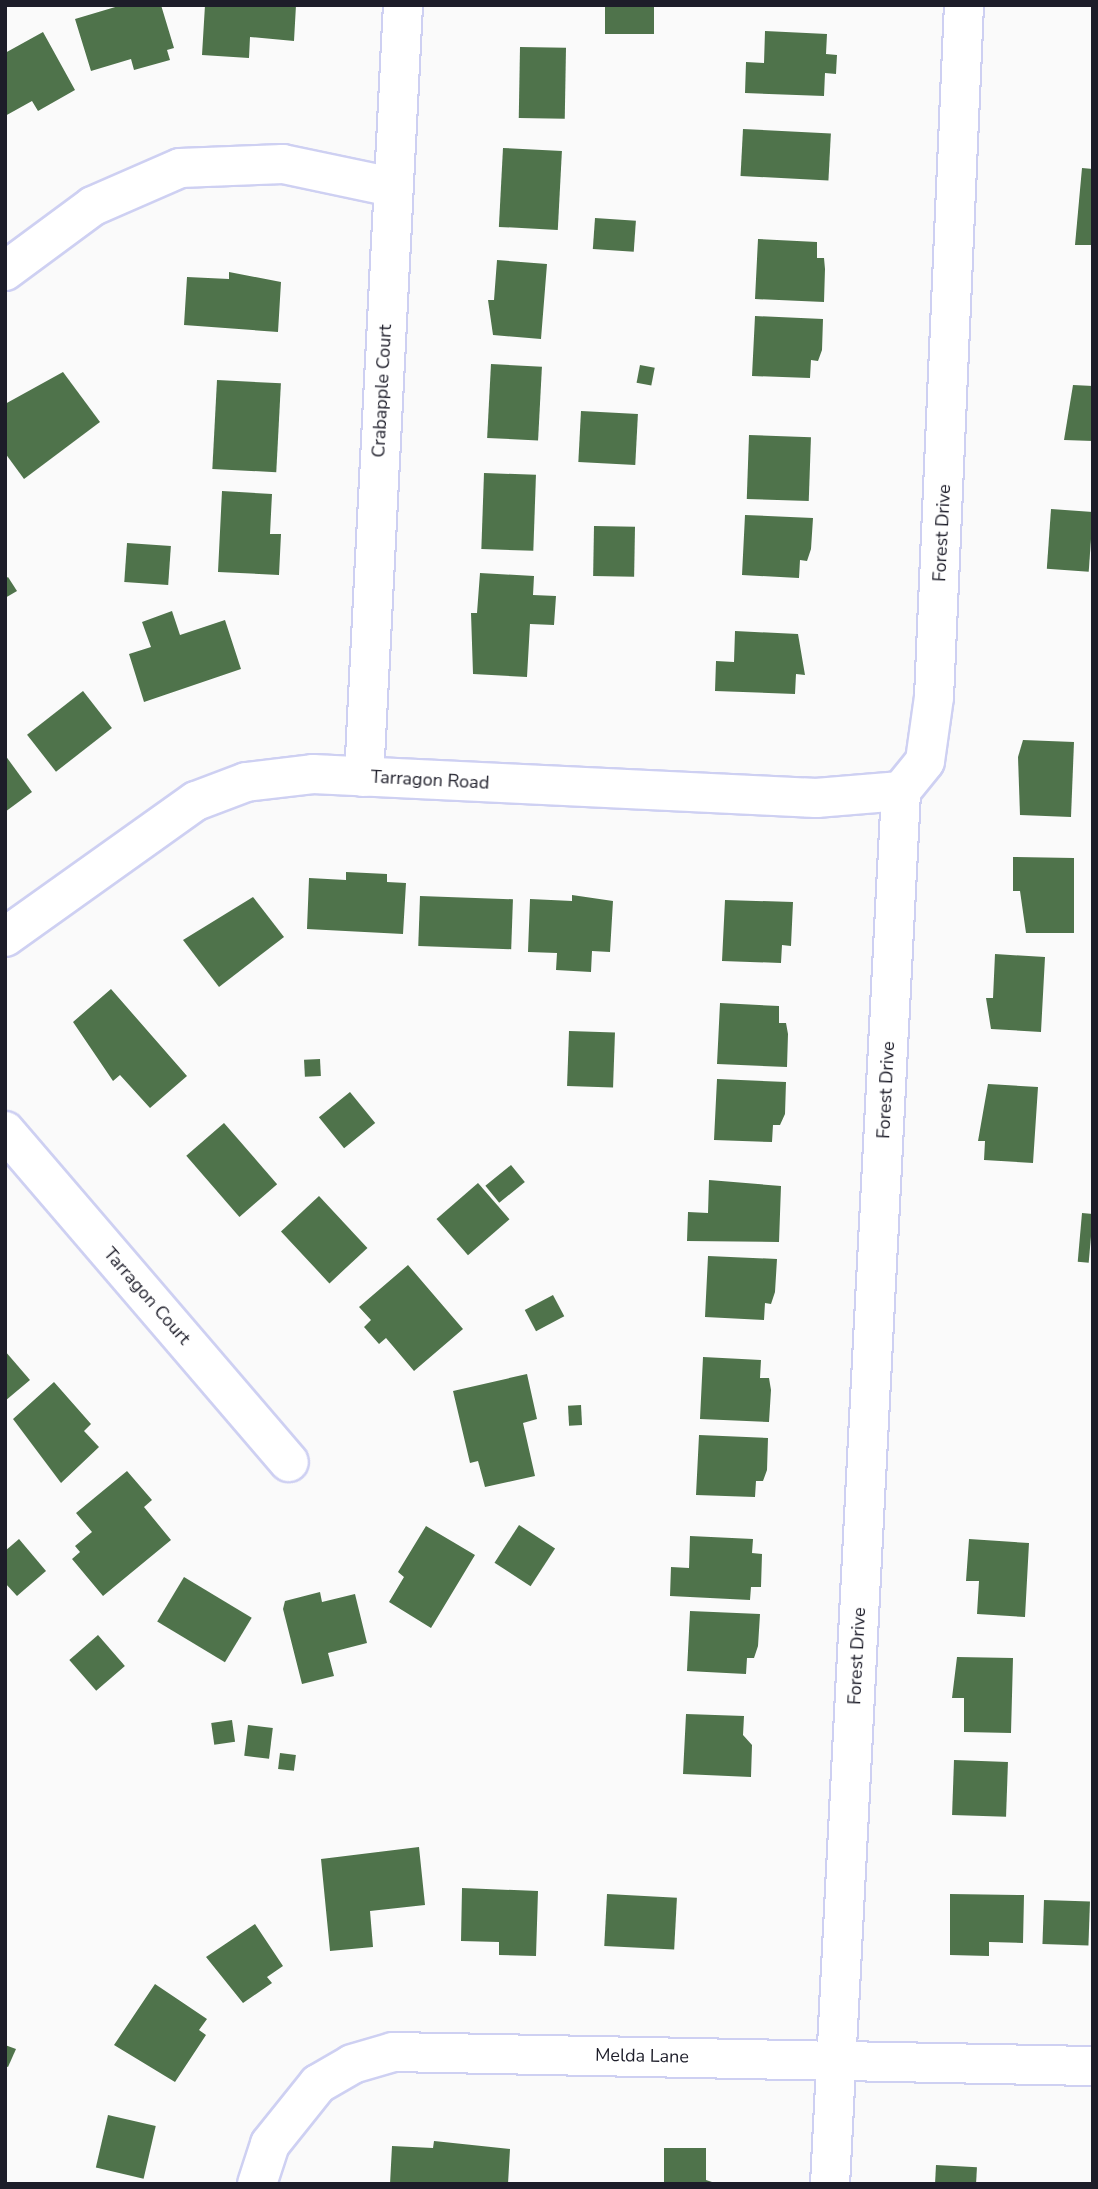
<!DOCTYPE html>
<html>
<head>
<meta charset="utf-8">
<style>
	body { margin:0 }
	#map { position:relative; width:1098px; height:2189px; overflow:hidden; background:#fafafa; font-family:"Nunito Sans",sans-serif }
	div>[style] { position:absolute }
	[style*='--x'] { left:calc(var(--x)*1px); top:calc(var(--y)*1px); width:calc(var(--w)*1px); rotate:calc(var(--a)*1deg) }
	.building>* { inset:0; background:#4f734b; transform-origin:0 0 }
	.roads { filter:drop-shadow(2px 0 #ced0f2) drop-shadow(-2px 0 #ced0f2) drop-shadow(0 2px #ced0f2) drop-shadow(0 -2px #ced0f2) }
	.minor>* { height:38px; margin:-19px; padding:0 19px; transform-origin:19px; border-radius:19px; background:#fff }
	span { translate:-50% -50%; white-space:nowrap; text-align:center; line-height:1.15; -webkit-text-stroke:6px #fff; paint-order:stroke }
	.street-label { font-size:18px; color:#1d1d29 }
	.frame { position:absolute; inset:0; border:7px solid #1d1d29; pointer-events:none }
</style>
</head>
<body>
<div id="map">
	<div class="building">
		<i style="clip-path:polygon(122px 5px,161px 5px,174px 48px,167px 50px,170px 60px,134px 70px,131px 59px,91px 71px,75px 19px)"></i>
		<i style="clip-path:polygon(205px 5px,296px 5px,294px 41px,250px 37px,249px 58px,202px 55px)"></i>
		<i style="left:605px;top:5px;width:49px;height:29px"></i>
		<i style="clip-path:polygon(765px 31px,827px 34px,826px 54px,837px 55px,836px 74px,825px 73px,824px 96px,745px 93px,746px 62px,764px 63px)"></i>
		<i style="clip-path:polygon(43px 32px,75px 90px,38px 111px,32px 101px,5px 116px,5px 53px)"></i>
		<i style="left:520px;top:47px;width:46px;height:71px;rotate:1deg"></i>
		<i style="left:743px;top:129px;width:88px;height:47px;rotate:3deg"></i>
		<i style="left:503px;top:148px;width:59px;height:79px;rotate:3deg"></i>
		<i style="clip-path:polygon(1082px 168px,1093px 169px,1093px 245px,1075px 245px)"></i>
		<i style="left:595px;top:218px;width:41px;height:31px;rotate:4deg"></i>
		<i style="clip-path:polygon(758px 239px,817px 242px,817px 258px,824px 258px,825px 269px,824px 302px,755px 299px)"></i>
		<i style="clip-path:polygon(497px 260px,547px 264px,541px 339px,493px 335px,488px 300px,494px 300px)"></i>
		<i style="clip-path:polygon(229px 272px,281px 282px,278px 332px,184px 325px,187px 277px,229px 279px)"></i>
		<i style="clip-path:polygon(755px 316px,823px 319px,822px 350px,818px 361px,811px 360px,810px 378px,752px 376px)"></i>
		<i style="left:491px;top:364px;width:51px;height:74px;rotate:3deg"></i>
		<i style="left:640px;top:365px;width:15px;height:18px;rotate:11deg"></i>
		<i style="clip-path:polygon(63px 372px,100px 422px,24px 479px,5px 453px,5px 404px)"></i>
		<i style="left:217px;top:380px;width:64px;height:89px;rotate:3deg"></i>
		<i style="clip-path:polygon(1073px 385px,1093px 386px,1093px 441px,1064px 440px)"></i>
		<i style="left:581px;top:411px;width:57px;height:51px;rotate:3deg"></i>
		<i style="left:749px;top:435px;width:62px;height:64px;rotate:2deg"></i>
		<i style="left:484px;top:473px;width:52px;height:76px;rotate:2deg"></i>
		<i style="clip-path:polygon(222px 491px,272px 494px,270px 534px,281px 534px,279px 575px,218px 572px)"></i>
		<i style="left:1051px;top:509px;width:42px;height:60px;rotate:4deg"></i>
		<i style="clip-path:polygon(745px 515px,813px 518px,811px 549px,807px 561px,800px 560px,799px 578px,742px 575px)"></i>
		<i style="left:594px;top:526px;width:41px;height:50px;rotate:1deg"></i>
		<i style="left:127px;top:543px;width:44px;height:39px;rotate:4deg"></i>
		<i style="clip-path:polygon(480px 573px,534px 576px,533px 595px,556px 596px,554px 625px,530px 624px,527px 677px,473px 674px,471px 613px,477px 613px)"></i>
		<i style="clip-path:polygon(8px 577px,17px 591px,5px 598px,5px 579px)"></i>
		<i style="clip-path:polygon(172px 611px,180px 635px,225px 620px,241px 669px,144px 702px,129px 654px,151px 647px,142px 622px)"></i>
		<i style="clip-path:polygon(735px 631px,798px 634px,805px 675px,796px 674px,795px 694px,715px 691px,716px 661px,734px 662px)"></i>
		<i style="left:83px;top:691px;width:47px;height:71px;rotate:52deg"></i>
		<i style="clip-path:polygon(1023px 740px,1074px 742px,1071px 817px,1020px 815px,1018px 757px)"></i>
		<i style="clip-path:polygon(5px 755px,32px 792px,5px 812px)"></i>
		<i style="clip-path:polygon(1013px 857px,1074px 858px,1074px 933px,1026px 933px,1020px 891px,1013px 891px)"></i>
		<i style="clip-path:polygon(346px 872px,387px 874px,387px 882px,406px 883px,403px 934px,307px 929px,309px 878px,346px 880px)"></i>
		<i style="clip-path:polygon(572px 895px,613px 901px,610px 952px,592px 951px,591px 972px,556px 970px,557px 953px,528px 952px,530px 899px,572px 901px)"></i>
		<i style="left:420px;top:896px;width:93px;height:50px;rotate:2deg"></i>
		<i style="clip-path:polygon(253px 897px,284px 937px,219px 987px,183px 940px)"></i>
		<i style="clip-path:polygon(725px 900px,793px 902px,791px 946px,782px 945px,781px 963px,722px 961px)"></i>
		<i style="clip-path:polygon(995px 954px,1045px 957px,1041px 1032px,991px 1029px,986px 998px,993px 998px)"></i>
		<i style="clip-path:polygon(111px 989px,187px 1076px,150px 1108px,120px 1075px,113px 1081px,73px 1022px)"></i>
		<i style="clip-path:polygon(720px 1003px,779px 1006px,779px 1023px,786px 1023px,788px 1034px,787px 1067px,717px 1064px)"></i>
		<i style="left:569px;top:1031px;width:46px;height:55px;rotate:2deg"></i>
		<i style="left:320px;top:1059px;width:17px;height:16px;rotate:87deg"></i>
		<i style="clip-path:polygon(717px 1079px,786px 1082px,785px 1114px,780px 1125px,773px 1125px,772px 1142px,714px 1140px)"></i>
		<i style="clip-path:polygon(988px 1084px,1038px 1087px,1033px 1163px,984px 1160px,985px 1141px,978px 1141px)"></i>
		<i style="left:350px;top:1092px;width:40px;height:40px;rotate:51deg"></i>
		<i style="left:224px;top:1123px;width:81px;height:50px;rotate:49deg"></i>
		<i style="left:511px;top:1165px;width:22px;height:33px;rotate:51deg"></i>
		<i style="clip-path:polygon(709px 1180px,781px 1186px,779px 1242px,687px 1241px,688px 1212px,708px 1213px)"></i>
		<i style="left:478px;top:1183px;width:48px;height:55px;rotate:49deg"></i>
		<i style="left:319px;top:1196px;width:71px;height:52px;rotate:47deg"></i>
		<i style="left:1082px;top:1213px;width:11px;height:49px;rotate:5deg"></i>
		<i style="clip-path:polygon(708px 1256px,777px 1259px,775px 1292px,771px 1304px,765px 1303px,764px 1320px,705px 1317px)"></i>
		<i style="clip-path:polygon(408px 1265px,463px 1329px,414px 1371px,386px 1338px,379px 1344px,364px 1327px,371px 1320px,359px 1307px)"></i>
		<i style="left:553px;top:1295px;width:24px;height:32px;rotate:62deg"></i>
		<i style="clip-path:polygon(5px 1351px,30px 1380px,5px 1401px)"></i>
		<i style="clip-path:polygon(703px 1357px,761px 1360px,760px 1378px,769px 1378px,771px 1390px,769px 1422px,700px 1419px)"></i>
		<i style="clip-path:polygon(527px 1374px,537px 1419px,523px 1423px,535px 1476px,485px 1487px,478px 1461px,470px 1463px,453px 1391px)"></i>
		<i style="clip-path:polygon(54px 1382px,91px 1424px,84px 1431px,99px 1447px,61px 1483px,13px 1419px)"></i>
		<i style="left:581px;top:1405px;width:20px;height:13px;rotate:87deg"></i>
		<i style="clip-path:polygon(699px 1435px,768px 1438px,767px 1470px,763px 1481px,756px 1481px,755px 1497px,696px 1495px)"></i>
		<i style="clip-path:polygon(127px 1471px,152px 1500px,144px 1507px,171px 1540px,103px 1596px,72px 1559px,80px 1552px,75px 1546px,92px 1532px,76px 1513px)"></i>
		<i style="left:519px;top:1525px;width:43px;height:45px;rotate:33deg"></i>
		<i style="clip-path:polygon(426px 1526px,475px 1555px,431px 1628px,389px 1602px,404px 1577px,398px 1572px)"></i>
		<i style="clip-path:polygon(690px 1536px,753px 1539px,752px 1553px,762px 1554px,761px 1587px,751px 1587px,750px 1600px,670px 1596px,671px 1567px,689px 1568px)"></i>
		<i style="clip-path:polygon(19px 1539px,46px 1571px,17px 1596px,5px 1583px,5px 1551px)"></i>
		<i style="clip-path:polygon(969px 1539px,1029px 1543px,1025px 1617px,977px 1614px,979px 1581px,966px 1581px)"></i>
		<i style="left:184px;top:1577px;width:79px;height:52px;rotate:31deg"></i>
		<i style="clip-path:polygon(320px 1592px,322px 1602px,355px 1594px,367px 1643px,328px 1653px,334px 1676px,302px 1684px,283px 1609px,285px 1601px)"></i>
		<i style="clip-path:polygon(690px 1611px,760px 1614px,758px 1646px,754px 1658px,747px 1658px,746px 1674px,687px 1671px)"></i>
		<i style="left:98px;top:1635px;width:41px;height:38px;rotate:49deg"></i>
		<i style="clip-path:polygon(957px 1657px,1013px 1658px,1011px 1733px,964px 1732px,964px 1698px,952px 1698px)"></i>
		<i style="clip-path:polygon(686px 1714px,744px 1716px,743px 1735px,752px 1745px,751px 1777px,683px 1774px)"></i>
		<i style="left:232px;top:1720px;width:22px;height:21px;rotate:82deg"></i>
		<i style="left:248px;top:1725px;width:25px;height:31px;rotate:7deg"></i>
		<i style="left:280px;top:1753px;width:16px;height:16px;rotate:7deg"></i>
		<i style="left:954px;top:1760px;width:54px;height:55px;rotate:2deg"></i>
		<i style="clip-path:polygon(419px 1847px,425px 1905px,370px 1911px,373px 1947px,330px 1951px,321px 1859px)"></i>
		<i style="clip-path:polygon(462px 1888px,538px 1891px,536px 1956px,499px 1955px,499px 1942px,461px 1941px)"></i>
		<i style="left:607px;top:1894px;width:70px;height:52px;rotate:3deg"></i>
		<i style="clip-path:polygon(950px 1894px,1024px 1895px,1023px 1943px,989px 1942px,989px 1956px,950px 1955px)"></i>
		<i style="left:1044px;top:1900px;width:46px;height:44px;rotate:2deg"></i>
		<i style="clip-path:polygon(255px 1924px,283px 1966px,267px 1977px,272px 1983px,243px 2003px,206px 1957px)"></i>
		<i style="clip-path:polygon(155px 1984px,207px 2019px,199px 2030px,206px 2035px,175px 2082px,114px 2045px)"></i>
		<i style="clip-path:polygon(5px 2045px,16px 2049px,8px 2067px,5px 2066px)"></i>
		<i style="left:108px;top:2115px;width:49px;height:54px;rotate:13deg"></i>
		<i style="clip-path:polygon(434px 2141px,510px 2149px,508px 2184px,390px 2184px,392px 2146px,433px 2148px)"></i>
		<i style="clip-path:polygon(664px 2148px,706px 2148px,706px 2180px,718px 2184px,664px 2184px)"></i>
		<i style="left:936px;top:2165px;width:41px;height:19px;rotate:3deg"></i>
	</div>
	<div class="roads">
		<div class="minor">
			<i style="--x:5;--y:271;--w:109;--a:-36.5"></i>
			<i style="--x:93;--y:206;--w:95;--a:-23.6"></i>
			<i style="--x:180;--y:168;--w:103;--a:-2.2"></i>
			<i style="--x:283;--y:164;--w:111;--a:11.9"></i>
			<i style="--x:364;--y:777;--w:773;--a:-87.11"></i>
			<i style="--x:5;--y:937;--w:234;--a:-35.5"></i>
			<i style="--x:196;--y:801;--w:53;--a:-20.8"></i>
			<i style="--x:246;--y:782;--w:67;--a:-6.8"></i>
			<i style="--x:313;--y:774;--w:504;--a:2.73"></i>
			<i style="--x:816;--y:798;--w:85;--a:-4.7"></i>
			<i style="--x:5;--y:1131;--w:436;--a:49.4"></i>
			<i style="--x:257;--y:2184;--w:42;--a:-72"></i>
			<i style="--x:270;--y:2144;--w:77;--a:-51.3"></i>
			<i style="--x:318;--y:2084;--w:39;--a:-30"></i>
			<i style="--x:352;--y:2064;--w:43;--a:-16.3"></i>
			<i style="--x:393;--y:2052;--w:700;--a:1.15"></i>
			<i style="--x:830;--y:2184;--w:1395;--a:-87.08"></i>
			<i style="--x:901;--y:791;--w:38;--a:-51"></i>
			<i style="--x:925;--y:761;--w:65;--a:-82"></i>
			<i style="--x:934;--y:697;--w:693;--a:-87.52"></i>
		</div>
	</div>
	<div class="street-label">
		<span style="left:382px;top:391px;rotate:-87deg">Crabapple Court</span>
		<span style="left:942px;top:533px;rotate:-87deg">Forest Drive</span>
		<span style="left:430px;top:780px;rotate:3deg">Tarragon Road</span>
		<span style="left:886px;top:1090px;rotate:-87deg">Forest Drive</span>
		<span style="left:147px;top:1296px;rotate:49deg">Tarragon Court</span>
		<span style="left:857px;top:1656px;rotate:-87deg">Forest Drive</span>
		<span style="left:642px;top:2056px;rotate:1deg">Melda Lane</span>
	</div>
	<div class="frame"></div>
</div>
</body>
</html>
